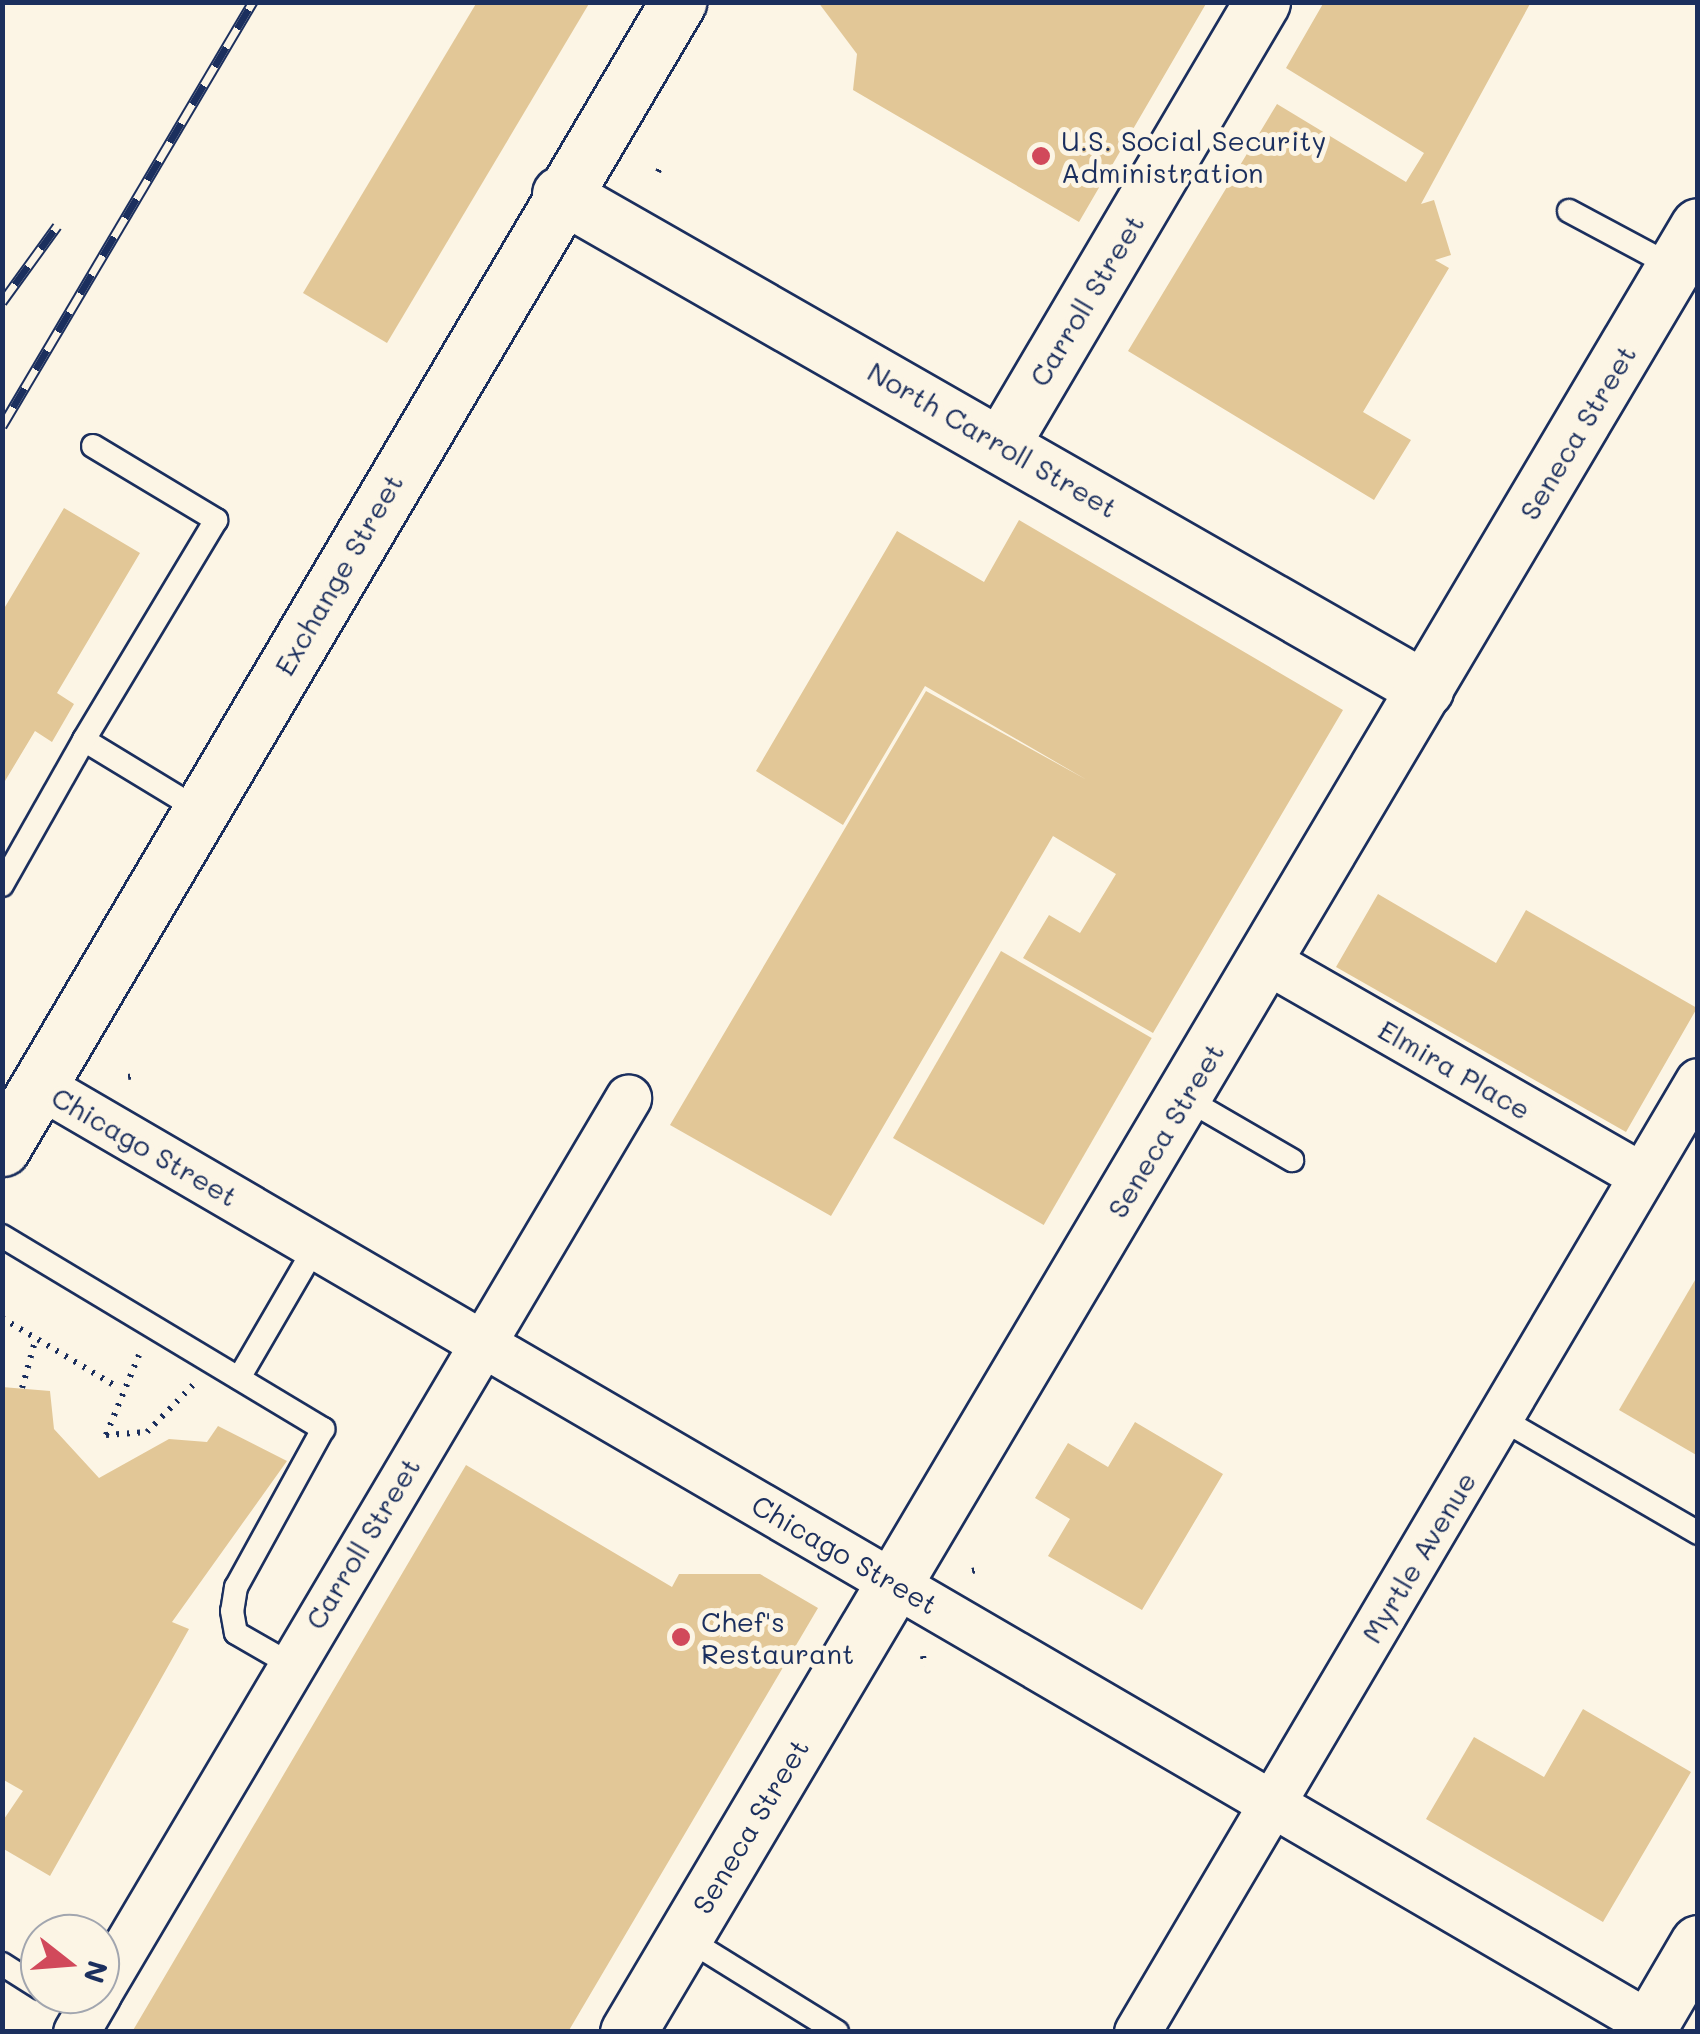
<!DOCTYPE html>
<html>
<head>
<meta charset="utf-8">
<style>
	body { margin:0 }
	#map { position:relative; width:1700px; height:2034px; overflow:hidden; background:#fcf5e5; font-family:Mali,sans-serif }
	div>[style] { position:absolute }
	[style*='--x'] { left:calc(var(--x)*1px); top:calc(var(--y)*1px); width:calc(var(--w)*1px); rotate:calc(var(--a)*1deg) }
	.building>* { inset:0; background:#e2c797; transform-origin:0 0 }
	.path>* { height:6px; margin-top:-3px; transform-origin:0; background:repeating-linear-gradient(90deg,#1b2f5e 0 2.5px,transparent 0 10.5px) }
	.roads { filter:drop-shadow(2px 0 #1b2f5e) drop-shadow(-2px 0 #1b2f5e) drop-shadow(0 2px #1b2f5e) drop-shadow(0 -2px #1b2f5e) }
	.service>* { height:22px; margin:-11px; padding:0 11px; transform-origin:11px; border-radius:11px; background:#fcf5e5 }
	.minor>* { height:45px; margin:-22.5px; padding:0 22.5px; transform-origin:22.5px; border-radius:22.5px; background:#fcf5e5 }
	.tertiary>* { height:55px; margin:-27.5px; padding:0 27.5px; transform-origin:27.5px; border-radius:27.5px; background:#fcf5e5 }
	.secondary>* { height:55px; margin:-27.5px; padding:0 27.5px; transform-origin:27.5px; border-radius:27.5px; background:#fcf5e5 }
	.rail>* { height:11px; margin-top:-5.5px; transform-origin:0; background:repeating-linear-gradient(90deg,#fcf5e5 0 22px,#1b2f5e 0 44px); box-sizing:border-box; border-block:2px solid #1b2f5e }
	.dots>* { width:28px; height:28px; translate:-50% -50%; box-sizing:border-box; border:5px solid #fcf5e5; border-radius:50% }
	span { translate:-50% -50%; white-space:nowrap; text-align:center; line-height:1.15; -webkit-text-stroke:10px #fcf5e5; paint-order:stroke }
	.poi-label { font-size:28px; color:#1b2f5e }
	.left { translate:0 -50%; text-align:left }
	.street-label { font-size:28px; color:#1b2f5e }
	.frame { position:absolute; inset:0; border:5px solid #1b2f5e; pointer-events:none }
	.north { position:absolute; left:20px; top:1914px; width:100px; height:100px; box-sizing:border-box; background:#fcf5e5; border:2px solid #a2a6af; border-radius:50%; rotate:107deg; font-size:28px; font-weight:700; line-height:40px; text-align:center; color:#1b2f5e }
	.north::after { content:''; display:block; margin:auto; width:35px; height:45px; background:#d1495b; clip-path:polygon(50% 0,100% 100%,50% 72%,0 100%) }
</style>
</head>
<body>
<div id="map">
	<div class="building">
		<i style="clip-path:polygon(477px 2px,590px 2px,387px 343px,303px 293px)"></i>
		<i style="clip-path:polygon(818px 2px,1207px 2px,1079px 222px,853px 90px,857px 54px)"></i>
		<i style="clip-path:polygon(1324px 2px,1531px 2px,1421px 204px,1434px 200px,1451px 255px,1435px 260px,1449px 268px,1363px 412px,1411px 440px,1374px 500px,1128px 351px,1277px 104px,1406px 182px,1424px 153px,1286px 68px)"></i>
		<i style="clip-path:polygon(64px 508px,140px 553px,57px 693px,74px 704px,52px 742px,35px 731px,2px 786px,2px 612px)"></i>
		<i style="clip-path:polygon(1019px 520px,1343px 710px,1153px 1033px,1023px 958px,1049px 915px,1080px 933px,1116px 874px,1053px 836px,831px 1216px,670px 1125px,926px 691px,1087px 780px,925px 686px,843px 825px,756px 771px,897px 531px,984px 582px)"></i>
		<i style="clip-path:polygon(1378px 894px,1496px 963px,1526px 910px,1697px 1008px,1626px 1132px,1336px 967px)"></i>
		<i style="left:1001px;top:951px;width:174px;height:216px;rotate:30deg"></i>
		<i style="clip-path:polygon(1698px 1275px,1698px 1456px,1619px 1410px)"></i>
		<i style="clip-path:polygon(2px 1387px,50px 1391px,54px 1429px,99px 1478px,169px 1439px,207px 1442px,218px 1426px,287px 1461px,172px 1622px,189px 1629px,50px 1876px,2px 1848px,2px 1822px,23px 1791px,2px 1779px)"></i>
		<i style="clip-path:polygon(1135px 1422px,1223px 1474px,1142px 1610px,1048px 1556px,1070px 1519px,1035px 1498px,1068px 1443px,1108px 1467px)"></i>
		<i style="clip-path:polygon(466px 1465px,672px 1587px,679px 1574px,760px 1574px,818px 1608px,568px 2032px,132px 2032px)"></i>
		<i style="clip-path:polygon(1583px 1709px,1691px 1772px,1603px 1922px,1426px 1819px,1474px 1737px,1544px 1777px)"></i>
	</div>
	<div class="path">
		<i style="--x:658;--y:172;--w:9;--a:-63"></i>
		<i style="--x:128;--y:1077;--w:6;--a:-9"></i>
		<i style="--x:2;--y:1318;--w:136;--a:30.9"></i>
		<i style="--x:139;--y:1355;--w:87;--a:112.4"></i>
		<i style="--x:106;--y:1435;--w:41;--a:-4.2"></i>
		<i style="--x:147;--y:1432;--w:67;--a:-45.6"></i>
		<i style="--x:22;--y:1388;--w:52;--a:-74.4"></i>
		<i style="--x:972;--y:1571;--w:9;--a:-13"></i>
		<i style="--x:923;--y:1656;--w:10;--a:79"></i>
	</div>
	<div class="roads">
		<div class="service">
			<i style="--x:1569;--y:211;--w:119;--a:28.1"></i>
			<i style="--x:93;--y:446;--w:144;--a:31"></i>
			<i style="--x:216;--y:520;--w:257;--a:121"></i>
			<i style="--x:84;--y:740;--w:135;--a:31.3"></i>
			<i style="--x:2;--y:885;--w:167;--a:-60.5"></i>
			<i style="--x:1185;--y:1098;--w:124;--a:30.1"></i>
			<i style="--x:2;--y:1236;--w:375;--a:31"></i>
			<i style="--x:323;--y:1429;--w:180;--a:118.8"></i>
			<i style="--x:236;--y:1587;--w:24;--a:99"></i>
			<i style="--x:232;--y:1611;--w:22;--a:80"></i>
			<i style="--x:236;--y:1633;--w:62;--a:29.9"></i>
			<i style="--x:239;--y:1378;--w:155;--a:-59.8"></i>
			<i style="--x:1500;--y:1418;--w:229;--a:30.1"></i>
			<i style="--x:684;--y:1937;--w:180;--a:31.8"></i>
			<i style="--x:2;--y:1964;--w:45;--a:32.3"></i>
		</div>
		<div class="minor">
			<i style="--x:1267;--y:961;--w:432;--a:29.8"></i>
			<i style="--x:39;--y:1085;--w:1865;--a:30.24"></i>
			<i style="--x:100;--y:1990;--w:1037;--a:-59.38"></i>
			<i style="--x:76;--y:2032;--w:44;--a:-59.9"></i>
			<i style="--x:1137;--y:2032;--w:1104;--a:-59.46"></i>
		</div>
		<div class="tertiary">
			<i style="--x:560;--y:194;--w:997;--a:29.78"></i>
			<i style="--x:1002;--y:443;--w:512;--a:-59.48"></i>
			<i style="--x:2;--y:1148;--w:1331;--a:-59.46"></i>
		</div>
		<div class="secondary">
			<i style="--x:628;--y:2032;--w:2099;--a:-59.35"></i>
			<i style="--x:1646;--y:2032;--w:103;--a:-59.7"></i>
		</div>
	</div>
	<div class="rail">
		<i style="--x:2;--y:302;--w:94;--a:-54.1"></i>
		<i style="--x:2;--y:426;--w:493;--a:-59.4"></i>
	</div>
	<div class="dots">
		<i style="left:1041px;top:156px;background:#d1495b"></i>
		<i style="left:681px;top:1637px;background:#d1495b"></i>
	</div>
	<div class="poi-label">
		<span class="left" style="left:1061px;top:156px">U.S. Social Security<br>Administration</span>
		<span class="left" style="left:701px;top:1637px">Chef's<br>Restaurant</span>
	</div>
	<div class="street-label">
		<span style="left:1086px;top:300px;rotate:-59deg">Carroll Street</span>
		<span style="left:1577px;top:432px;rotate:-59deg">Seneca Street</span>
		<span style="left:993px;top:439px;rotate:30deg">North Carroll Street</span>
		<span style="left:338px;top:574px;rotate:-60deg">Exchange Street</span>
		<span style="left:1455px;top:1069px;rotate:30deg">Elmira Place</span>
		<span style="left:1165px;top:1130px;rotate:-59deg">Seneca Street</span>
		<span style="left:145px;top:1146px;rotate:30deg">Chicago Street</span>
		<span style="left:362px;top:1543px;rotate:-59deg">Carroll Street</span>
		<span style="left:845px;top:1554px;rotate:30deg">Chicago Street</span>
		<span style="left:1418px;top:1557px;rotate:-59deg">Myrtle Avenue</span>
		<span style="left:750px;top:1826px;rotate:-59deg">Seneca Street</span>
	</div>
	<div class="frame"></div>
	<div class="north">N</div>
</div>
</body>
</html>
